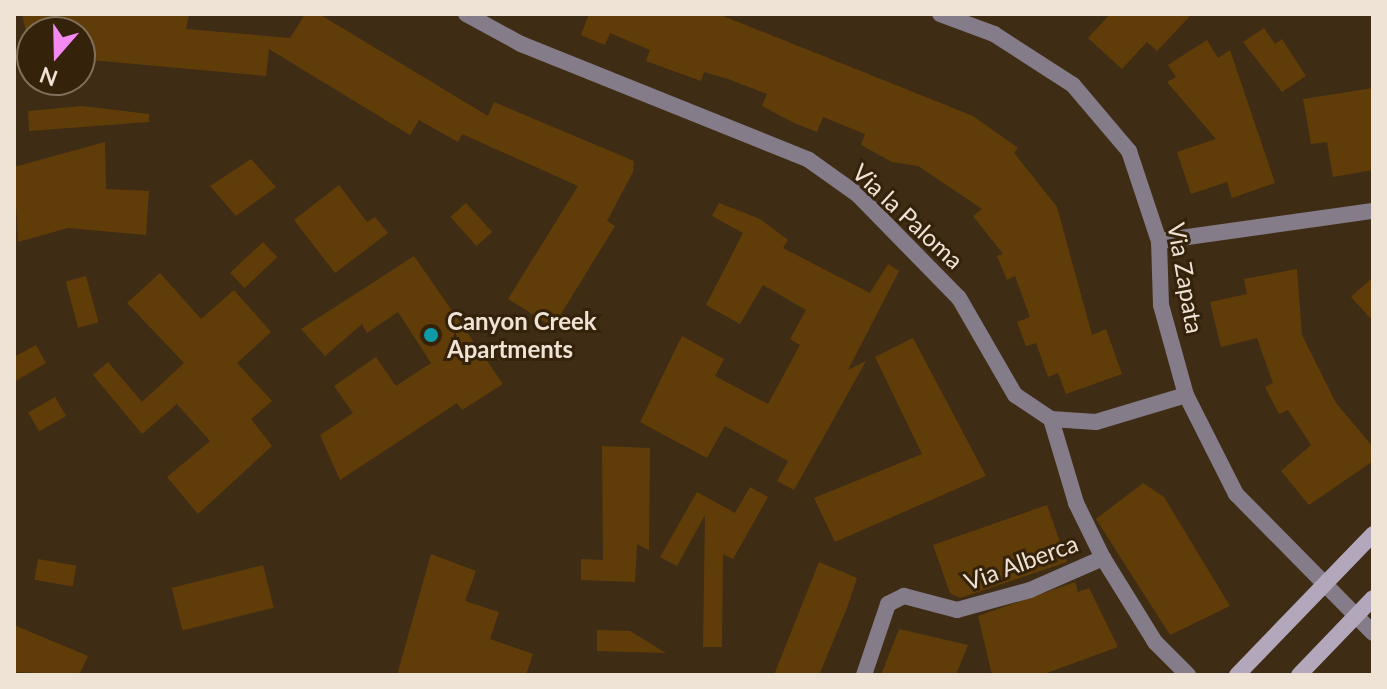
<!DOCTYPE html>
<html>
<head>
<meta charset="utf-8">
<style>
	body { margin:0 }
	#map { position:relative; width:1387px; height:689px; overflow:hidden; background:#3f2c14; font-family:Lato,sans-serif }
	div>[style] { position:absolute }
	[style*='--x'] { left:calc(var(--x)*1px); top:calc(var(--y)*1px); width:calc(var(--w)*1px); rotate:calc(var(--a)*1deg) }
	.building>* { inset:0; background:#603d08; transform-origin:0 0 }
	.street>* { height:16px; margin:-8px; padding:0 8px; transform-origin:8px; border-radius:8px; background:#847c89 }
	.secondary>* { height:16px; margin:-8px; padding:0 8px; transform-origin:8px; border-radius:8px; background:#b3a7bc }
	.dots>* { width:22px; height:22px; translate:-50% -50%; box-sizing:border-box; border:4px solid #34220a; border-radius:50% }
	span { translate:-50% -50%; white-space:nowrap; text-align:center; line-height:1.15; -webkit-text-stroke:6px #34220a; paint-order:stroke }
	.street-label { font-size:24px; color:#efe3d5 }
	.poi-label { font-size:24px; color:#efe3d5; font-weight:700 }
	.left { translate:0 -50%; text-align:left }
	.frame { position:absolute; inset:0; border:16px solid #efe3d5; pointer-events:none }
	.north { position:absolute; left:16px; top:16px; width:80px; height:80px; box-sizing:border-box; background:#34220a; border:2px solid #7f6f5b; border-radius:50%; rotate:200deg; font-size:22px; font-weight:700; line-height:32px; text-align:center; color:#efe3d5 }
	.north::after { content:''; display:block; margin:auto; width:28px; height:36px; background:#f489f1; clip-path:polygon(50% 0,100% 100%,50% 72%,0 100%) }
</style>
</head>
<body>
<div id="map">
	<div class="building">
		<i style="clip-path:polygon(22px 14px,189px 14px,186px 29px,290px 38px,305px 14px,319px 14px,488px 116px,494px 102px,634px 161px,633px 172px,607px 221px,615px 226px,553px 327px,508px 299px,578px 186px,462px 134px,458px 142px,419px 120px,410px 135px,269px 49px,266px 76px,80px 59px,80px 32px,26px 32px)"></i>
		<i style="clip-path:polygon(589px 14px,718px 14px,973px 116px,1018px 148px,1014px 153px,1057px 207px,1092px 335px,1106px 329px,1122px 374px,1066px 394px,1058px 373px,1048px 377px,1036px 343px,1026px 346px,1017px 322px,1030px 317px,1015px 276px,1007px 280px,997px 256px,1003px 254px,973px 216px,982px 209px,918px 166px,892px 162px,861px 145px,865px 134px,823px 117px,817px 132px,794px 123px,762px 106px,767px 94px,728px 79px,704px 72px,701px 81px,646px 61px,650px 50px,610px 33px,605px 45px,581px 35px)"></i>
		<i style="clip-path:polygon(1110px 14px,1192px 14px,1157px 51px,1147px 42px,1122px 69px,1088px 38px)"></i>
		<i style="clip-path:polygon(1264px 28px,1275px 44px,1282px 39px,1306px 76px,1282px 92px,1243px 42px)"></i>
		<i style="clip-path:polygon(1207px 40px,1218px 58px,1230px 50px,1275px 183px,1232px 198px,1227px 182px,1191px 194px,1177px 152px,1216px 139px,1167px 82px,1176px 77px,1168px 65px)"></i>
		<i style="clip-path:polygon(1373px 88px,1373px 170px,1333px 177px,1327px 142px,1311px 144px,1303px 99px)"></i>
		<i style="clip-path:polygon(82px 106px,149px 114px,149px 122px,29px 131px,28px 111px)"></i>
		<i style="clip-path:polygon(105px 142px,106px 189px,149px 191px,146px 235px,68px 228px,18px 242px,14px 167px)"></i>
		<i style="clip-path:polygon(251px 159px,276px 187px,236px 216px,210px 186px)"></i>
		<i style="clip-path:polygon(339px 185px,367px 222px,375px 217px,388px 233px,335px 273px,294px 220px)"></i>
		<i style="left:466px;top:203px;width:39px;height:21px;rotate:48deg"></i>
		<i style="clip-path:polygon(719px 203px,760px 219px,788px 240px,783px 248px,870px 293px,888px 264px,899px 271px,848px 370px,866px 361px,794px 490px,777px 481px,788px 461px,725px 426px,707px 458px,640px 422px,682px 336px,724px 359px,715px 376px,768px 404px,800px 345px,790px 339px,806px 310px,763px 285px,740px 324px,706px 305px,743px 233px,712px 216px)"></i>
		<i style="left:263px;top:242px;width:21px;height:45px;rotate:47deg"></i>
		<i style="clip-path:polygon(414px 256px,503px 384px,462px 410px,457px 403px,340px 480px,320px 435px,353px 413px,334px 386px,376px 357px,396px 386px,431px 363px,398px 312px,367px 333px,362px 324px,325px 356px,301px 329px)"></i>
		<i style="clip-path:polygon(1297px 269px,1302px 335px,1336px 403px,1373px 447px,1373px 461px,1309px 505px,1281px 471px,1311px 445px,1288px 410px,1279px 414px,1265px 387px,1273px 383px,1257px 338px,1221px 347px,1210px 302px,1247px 294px,1244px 279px)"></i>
		<i style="clip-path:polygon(160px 273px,201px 319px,234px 290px,271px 332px,237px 363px,272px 401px,251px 419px,272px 446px,198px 514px,167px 477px,210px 441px,177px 404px,142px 434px,93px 375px,108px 362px,142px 402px,184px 363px,127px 303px)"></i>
		<i style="left:86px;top:276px;width:48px;height:21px;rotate:75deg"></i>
		<i style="clip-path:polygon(1373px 277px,1373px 321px,1351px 297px)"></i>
		<i style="clip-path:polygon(913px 338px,986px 476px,835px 542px,814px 498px,922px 454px,875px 357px)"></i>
		<i style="clip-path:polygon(36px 345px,46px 363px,14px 382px,14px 357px)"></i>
		<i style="left:55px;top:397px;width:22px;height:31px;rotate:60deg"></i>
		<i style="clip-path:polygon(602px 446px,650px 448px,649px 550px,637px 544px,635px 582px,581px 580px,581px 559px,603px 560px)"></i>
		<i style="clip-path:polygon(1143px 483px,1164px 497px,1230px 606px,1170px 635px,1096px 519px)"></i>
		<i style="clip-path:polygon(750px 487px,768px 497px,733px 559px,723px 554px,722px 647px,703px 647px,705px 515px,677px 566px,660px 557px,697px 492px,735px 513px)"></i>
		<i style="clip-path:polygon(1047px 505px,1067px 562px,960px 598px,950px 593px,933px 545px)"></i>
		<i style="clip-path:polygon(431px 554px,476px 571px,465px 601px,499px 612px,490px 639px,533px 654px,526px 675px,397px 675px)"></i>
		<i style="left:38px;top:559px;width:39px;height:21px;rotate:10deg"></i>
		<i style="clip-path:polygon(819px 562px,857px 578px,847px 608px,819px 675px,774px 675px)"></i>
		<i style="left:263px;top:565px;width:44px;height:94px;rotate:76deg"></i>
		<i style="clip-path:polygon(1075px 582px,1078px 592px,1089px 588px,1118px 647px,1041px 675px,992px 675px,978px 616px)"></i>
		<i style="clip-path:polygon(14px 625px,88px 656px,79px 675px,14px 672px)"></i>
		<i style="clip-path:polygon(899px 629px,968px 645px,956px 675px,881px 675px)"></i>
		<i style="clip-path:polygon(597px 630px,630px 631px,666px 653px,597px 651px)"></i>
	</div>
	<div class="street">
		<i style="--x:466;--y:14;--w:63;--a:28.6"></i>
		<i style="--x:521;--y:44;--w:310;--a:21.9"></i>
		<i style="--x:809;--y:160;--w:60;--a:35.5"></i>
		<i style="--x:858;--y:195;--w:144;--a:45.6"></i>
		<i style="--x:959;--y:298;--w:112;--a:60"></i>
		<i style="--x:1015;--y:395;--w:43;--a:33.7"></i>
		<i style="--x:1051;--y:419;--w:45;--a:3.8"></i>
		<i style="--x:1096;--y:422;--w:94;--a:-16.7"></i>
		<i style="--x:940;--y:14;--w:58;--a:20.3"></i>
		<i style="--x:994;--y:34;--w:94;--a:32.8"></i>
		<i style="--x:1073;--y:85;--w:87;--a:49.7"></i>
		<i style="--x:1129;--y:151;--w:95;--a:71.6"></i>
		<i style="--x:1159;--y:241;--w:64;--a:88.2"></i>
		<i style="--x:1161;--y:305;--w:93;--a:74.5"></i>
		<i style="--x:1186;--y:395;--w:111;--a:63.2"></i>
		<i style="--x:1236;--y:494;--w:195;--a:45.4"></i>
		<i style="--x:1159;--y:241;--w:216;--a:-8"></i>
		<i style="--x:1051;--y:419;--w:88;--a:73.4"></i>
		<i style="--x:1076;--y:503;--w:61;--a:63.9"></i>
		<i style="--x:1103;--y:558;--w:99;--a:58.2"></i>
		<i style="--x:1155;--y:642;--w:47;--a:45"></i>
		<i style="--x:864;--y:675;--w:75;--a:-71.3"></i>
		<i style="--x:888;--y:604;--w:18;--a:-27"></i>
		<i style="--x:904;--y:596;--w:55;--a:14.8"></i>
		<i style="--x:957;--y:610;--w:76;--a:-15.3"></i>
		<i style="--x:1030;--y:590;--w:80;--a:-23.7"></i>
	</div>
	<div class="secondary">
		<i style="--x:1237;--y:675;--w:196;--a:-46"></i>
		<i style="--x:1299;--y:675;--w:107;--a:-46.1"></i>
	</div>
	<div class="dots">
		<i style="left:431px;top:335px;background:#0f9aa8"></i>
	</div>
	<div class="street-label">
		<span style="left:908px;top:216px;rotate:43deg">Via la Paloma</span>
		<span style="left:1186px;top:278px;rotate:80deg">Via Zapata</span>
		<span style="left:1021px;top:562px;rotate:-20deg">Via Alberca</span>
	</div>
	<div class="poi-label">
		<span class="left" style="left:447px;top:335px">Canyon Creek<br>Apartments</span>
	</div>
	<div class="frame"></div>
	<div class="north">N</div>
</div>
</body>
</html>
